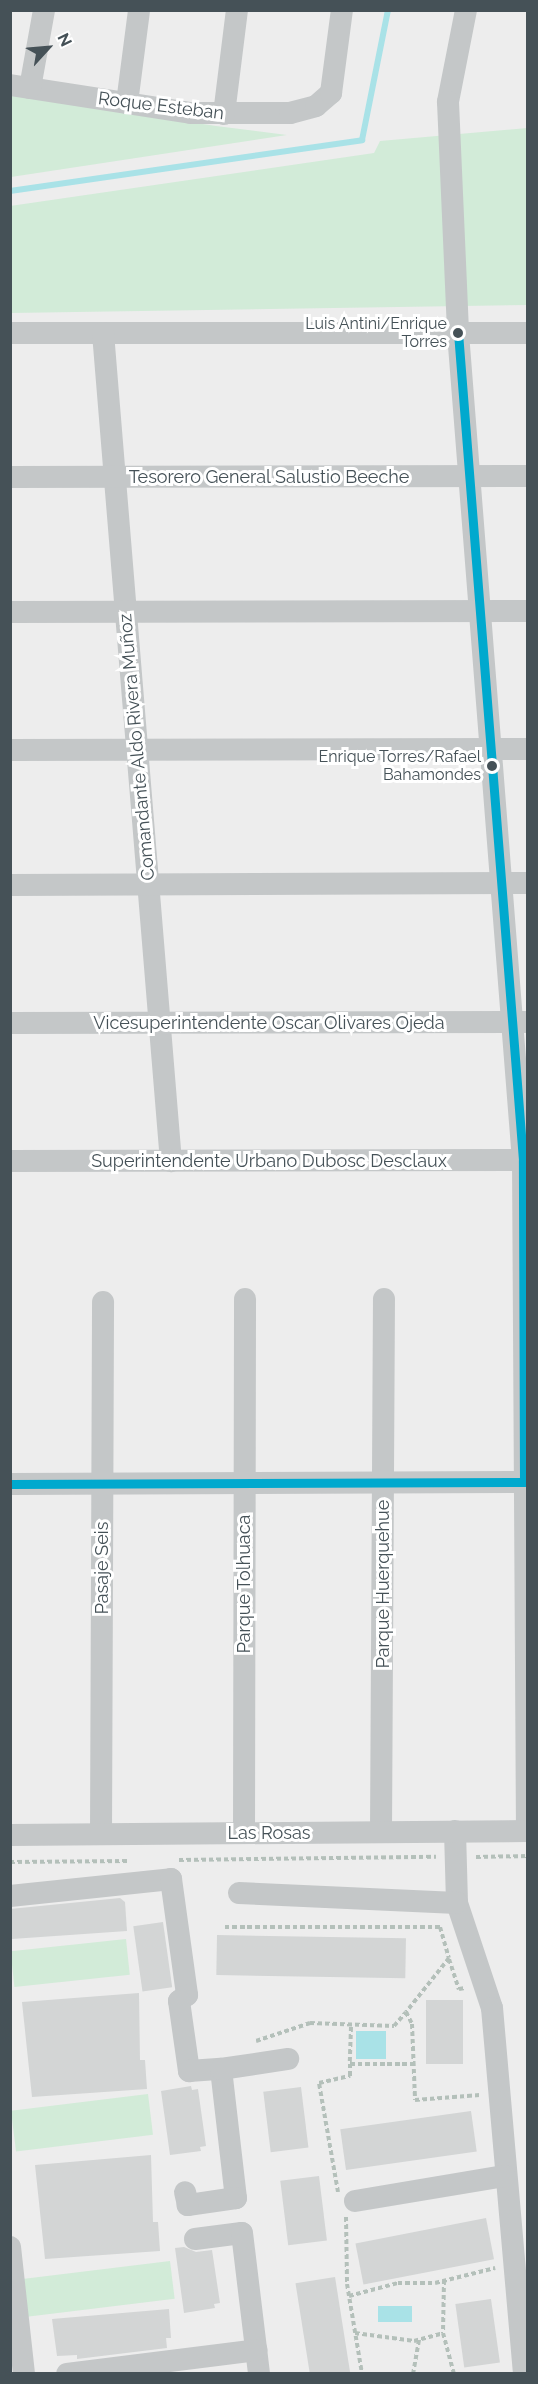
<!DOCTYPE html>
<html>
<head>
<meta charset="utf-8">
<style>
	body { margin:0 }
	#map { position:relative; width:538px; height:2384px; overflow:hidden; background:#ededed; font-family:Raleway,sans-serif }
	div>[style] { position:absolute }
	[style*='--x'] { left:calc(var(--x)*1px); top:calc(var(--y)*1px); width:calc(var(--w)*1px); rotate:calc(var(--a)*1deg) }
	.green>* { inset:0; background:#d2ebd8; transform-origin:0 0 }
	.water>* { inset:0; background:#a9e2e7; transform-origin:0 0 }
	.stream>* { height:6px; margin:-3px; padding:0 3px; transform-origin:3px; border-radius:3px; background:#a9e2e7 }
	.building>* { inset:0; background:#d3d5d5; transform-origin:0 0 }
	.path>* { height:4px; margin-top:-2px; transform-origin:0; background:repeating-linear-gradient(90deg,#b4c0ba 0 4.5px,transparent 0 7.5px) }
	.minor>* { height:22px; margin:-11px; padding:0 11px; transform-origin:11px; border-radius:11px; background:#c4c7c8 }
	.bus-1>* { height:9px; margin:-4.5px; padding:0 4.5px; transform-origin:4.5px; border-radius:4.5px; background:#00a9ce }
	.dots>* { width:16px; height:16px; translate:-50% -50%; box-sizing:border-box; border:3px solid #fff; border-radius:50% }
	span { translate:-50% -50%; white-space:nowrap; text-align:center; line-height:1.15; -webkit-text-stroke:6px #fff; paint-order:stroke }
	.bus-label { font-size:16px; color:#455157 }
	.right { translate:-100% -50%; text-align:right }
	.street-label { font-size:18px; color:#455157 }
	.frame { position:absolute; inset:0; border:12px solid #455157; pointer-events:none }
	.north { position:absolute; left:18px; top:18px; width:60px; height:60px; -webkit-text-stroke:4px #fff; paint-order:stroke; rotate:64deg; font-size:16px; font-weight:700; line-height:24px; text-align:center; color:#455157 }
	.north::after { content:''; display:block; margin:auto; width:21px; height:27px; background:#455157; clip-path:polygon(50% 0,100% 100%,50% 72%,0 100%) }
</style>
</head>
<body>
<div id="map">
	<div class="green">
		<i style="clip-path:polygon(11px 95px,216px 126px,287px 135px,11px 177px)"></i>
		<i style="clip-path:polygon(527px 128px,527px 305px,11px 313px,10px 206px,374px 153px,380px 141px)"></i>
		<i style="left:126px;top:1939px;width:36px;height:116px;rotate:84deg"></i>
		<i style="left:148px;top:2094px;width:41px;height:138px;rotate:83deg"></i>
		<i style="left:170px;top:2261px;width:38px;height:161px;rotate:83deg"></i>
	</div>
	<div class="water">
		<i style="left:356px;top:2031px;width:30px;height:28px"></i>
		<i style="left:412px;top:2306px;width:16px;height:34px;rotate:90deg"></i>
	</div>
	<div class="stream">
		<i style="--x:10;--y:191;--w:356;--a:-8.2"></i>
		<i style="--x:362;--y:140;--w:133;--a:-78.7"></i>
	</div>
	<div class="building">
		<i style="clip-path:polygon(120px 1898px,125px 1902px,127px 1931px,12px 1939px,10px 1909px)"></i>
		<i style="left:163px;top:1922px;width:66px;height:30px;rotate:82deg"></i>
		<i style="left:217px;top:1935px;width:189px;height:40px;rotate:1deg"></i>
		<i style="clip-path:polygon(139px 1993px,140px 2060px,145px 2060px,147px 2089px,32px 2097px,22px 2002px)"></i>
		<i style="left:426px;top:2000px;width:37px;height:64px"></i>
		<i style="clip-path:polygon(191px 2086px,192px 2090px,198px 2089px,206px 2146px,200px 2147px,201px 2151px,170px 2155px,161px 2091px)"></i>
		<i style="left:301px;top:2087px;width:61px;height:38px;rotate:83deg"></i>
		<i style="left:471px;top:2111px;width:41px;height:132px;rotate:82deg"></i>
		<i style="clip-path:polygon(151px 2155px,153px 2222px,158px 2222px,160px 2251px,45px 2259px,35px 2165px)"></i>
		<i style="left:319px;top:2176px;width:65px;height:39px;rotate:83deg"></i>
		<i style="left:486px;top:2218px;width:42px;height:133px;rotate:79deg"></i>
		<i style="clip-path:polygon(184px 2247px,196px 2252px,212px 2250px,220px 2303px,214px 2304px,215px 2308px,184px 2313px,175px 2248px)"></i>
		<i style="left:335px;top:2277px;width:97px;height:40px;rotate:81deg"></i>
		<i style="left:491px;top:2299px;width:64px;height:36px;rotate:82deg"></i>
		<i style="clip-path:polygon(169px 2309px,171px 2338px,166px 2338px,167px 2348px,77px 2359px,77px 2355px,57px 2356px,52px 2319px)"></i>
	</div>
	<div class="path">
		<i style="--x:476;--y:1857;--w:52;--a:-1.1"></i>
		<i style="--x:179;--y:1860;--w:257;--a:-0.7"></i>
		<i style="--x:10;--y:1862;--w:120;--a:-0.5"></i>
		<i style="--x:225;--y:1927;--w:215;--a:0"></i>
		<i style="--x:440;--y:1927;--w:32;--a:74"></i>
		<i style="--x:449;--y:1958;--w:69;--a:128.5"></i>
		<i style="--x:406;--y:2012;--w:13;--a:63"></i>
		<i style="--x:412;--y:2024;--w:76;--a:87.7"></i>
		<i style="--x:415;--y:2100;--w:65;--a:-4.4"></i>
		<i style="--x:449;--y:1959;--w:32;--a:72"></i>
		<i style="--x:459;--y:1989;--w:6;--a:-9"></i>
		<i style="--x:351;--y:2027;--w:37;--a:92"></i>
		<i style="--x:350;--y:2064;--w:64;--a:0"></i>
		<i style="--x:256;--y:2041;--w:57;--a:-18.4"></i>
		<i style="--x:310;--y:2023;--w:84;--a:2"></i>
		<i style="--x:394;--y:2026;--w:18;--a:-49"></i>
		<i style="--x:338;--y:2192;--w:111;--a:-99.9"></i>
		<i style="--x:319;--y:2083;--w:32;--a:-13"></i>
		<i style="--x:350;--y:2076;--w:12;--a:-90"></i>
		<i style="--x:346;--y:2217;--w:67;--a:89.1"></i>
		<i style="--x:347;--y:2284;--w:91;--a:80.5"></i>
		<i style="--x:444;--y:2280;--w:53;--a:91.1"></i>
		<i style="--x:443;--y:2333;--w:42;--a:75"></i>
		<i style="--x:349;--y:2296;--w:51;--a:-14.9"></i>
		<i style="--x:398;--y:2283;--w:37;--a:0"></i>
		<i style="--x:435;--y:2283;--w:62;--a:-14"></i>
		<i style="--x:355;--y:2333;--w:60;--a:7.7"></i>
		<i style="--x:414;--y:2341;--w:30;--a:-15"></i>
		<i style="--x:413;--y:2374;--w:35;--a:-80"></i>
	</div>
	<div class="minor">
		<i style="--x:466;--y:10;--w:94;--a:101.1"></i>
		<i style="--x:448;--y:102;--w:231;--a:87.5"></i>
		<i style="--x:458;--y:333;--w:830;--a:85.51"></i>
		<i style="--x:523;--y:1160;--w:671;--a:89.66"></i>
		<i style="--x:10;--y:85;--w:183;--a:8.8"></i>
		<i style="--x:191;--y:113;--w:99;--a:0"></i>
		<i style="--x:290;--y:113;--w:27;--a:-15"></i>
		<i style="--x:316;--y:106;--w:20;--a:-41"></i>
		<i style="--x:331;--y:93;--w:84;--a:-82.5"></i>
		<i style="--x:30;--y:88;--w:79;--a:-79.8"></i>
		<i style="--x:127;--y:103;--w:94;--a:-82.6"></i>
		<i style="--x:224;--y:114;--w:105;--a:-82.9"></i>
		<i style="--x:10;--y:333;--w:518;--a:0"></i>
		<i style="--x:103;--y:333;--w:831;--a:85.31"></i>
		<i style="--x:10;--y:477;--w:518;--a:-0.11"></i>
		<i style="--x:10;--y:612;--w:518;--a:-0.11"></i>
		<i style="--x:10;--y:750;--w:518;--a:-0.11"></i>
		<i style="--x:10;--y:885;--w:518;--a:-0.22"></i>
		<i style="--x:10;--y:1023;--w:518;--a:-0.11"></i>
		<i style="--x:10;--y:1161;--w:518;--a:-0.11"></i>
		<i style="--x:10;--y:1484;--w:518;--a:-0.22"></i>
		<i style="--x:455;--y:1831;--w:72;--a:88.4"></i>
		<i style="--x:457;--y:1903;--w:111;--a:71.6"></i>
		<i style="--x:492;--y:2008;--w:367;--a:85"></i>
		<i style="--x:381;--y:1832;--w:533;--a:-89.68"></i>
		<i style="--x:244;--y:1833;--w:534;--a:-89.89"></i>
		<i style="--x:101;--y:1834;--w:532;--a:-89.78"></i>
		<i style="--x:10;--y:1835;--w:518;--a:-0.44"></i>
		<i style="--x:239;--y:1893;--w:218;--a:2.6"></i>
		<i style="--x:10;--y:1896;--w:162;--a:-6"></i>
		<i style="--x:171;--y:1879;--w:117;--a:82.1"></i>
		<i style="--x:187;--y:1995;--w:10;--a:143"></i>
		<i style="--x:179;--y:2001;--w:71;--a:81.9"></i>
		<i style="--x:189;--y:2071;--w:32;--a:-4"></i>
		<i style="--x:221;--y:2069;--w:130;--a:83.4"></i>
		<i style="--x:236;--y:2198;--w:49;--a:171.7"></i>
		<i style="--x:188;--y:2205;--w:13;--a:-103"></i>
		<i style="--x:221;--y:2069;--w:68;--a:-8.5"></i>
		<i style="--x:355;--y:2201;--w:152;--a:-9.5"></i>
		<i style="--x:195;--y:2239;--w:47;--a:-7.3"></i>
		<i style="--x:242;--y:2233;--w:142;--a:83.1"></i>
		<i style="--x:10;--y:2247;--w:127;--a:83.7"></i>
		<i style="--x:67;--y:2374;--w:191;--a:-7.2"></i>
	</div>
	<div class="bus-1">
		<i style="--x:10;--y:1484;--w:514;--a:-0.22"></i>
		<i style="--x:524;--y:1482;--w:322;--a:-90.2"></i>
		<i style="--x:523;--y:1160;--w:830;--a:-94.49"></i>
	</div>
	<div class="dots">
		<i style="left:458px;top:333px;background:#455157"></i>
		<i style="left:492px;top:766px;background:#455157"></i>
	</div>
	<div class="bus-label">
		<span class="right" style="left:447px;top:333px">Luis Antini/Enrique<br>Torres</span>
		<span class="right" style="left:481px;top:766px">Enrique Torres/Rafael<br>Bahamondes</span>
	</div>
	<div class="street-label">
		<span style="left:161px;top:106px;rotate:7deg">Roque Esteban</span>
		<span style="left:269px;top:477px">Tesorero General Salustio Beeche</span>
		<span style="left:137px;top:747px;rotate:-95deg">Comandante Aldo Rivera Muñoz</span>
		<span style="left:269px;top:1023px">Vicesuperintendente Oscar Olivares Ojeda</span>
		<span style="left:269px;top:1161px">Superintendente Urbano Dubosc Desclaux</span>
		<span style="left:102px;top:1568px;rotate:-90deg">Pasaje Seis</span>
		<span style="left:244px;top:1584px;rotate:-90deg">Parque Tolhuaca</span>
		<span style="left:383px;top:1584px;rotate:-90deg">Parque Huerquehue</span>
		<span style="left:269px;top:1833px">Las Rosas</span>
	</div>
	<div class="frame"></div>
	<div class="north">N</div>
</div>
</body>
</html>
